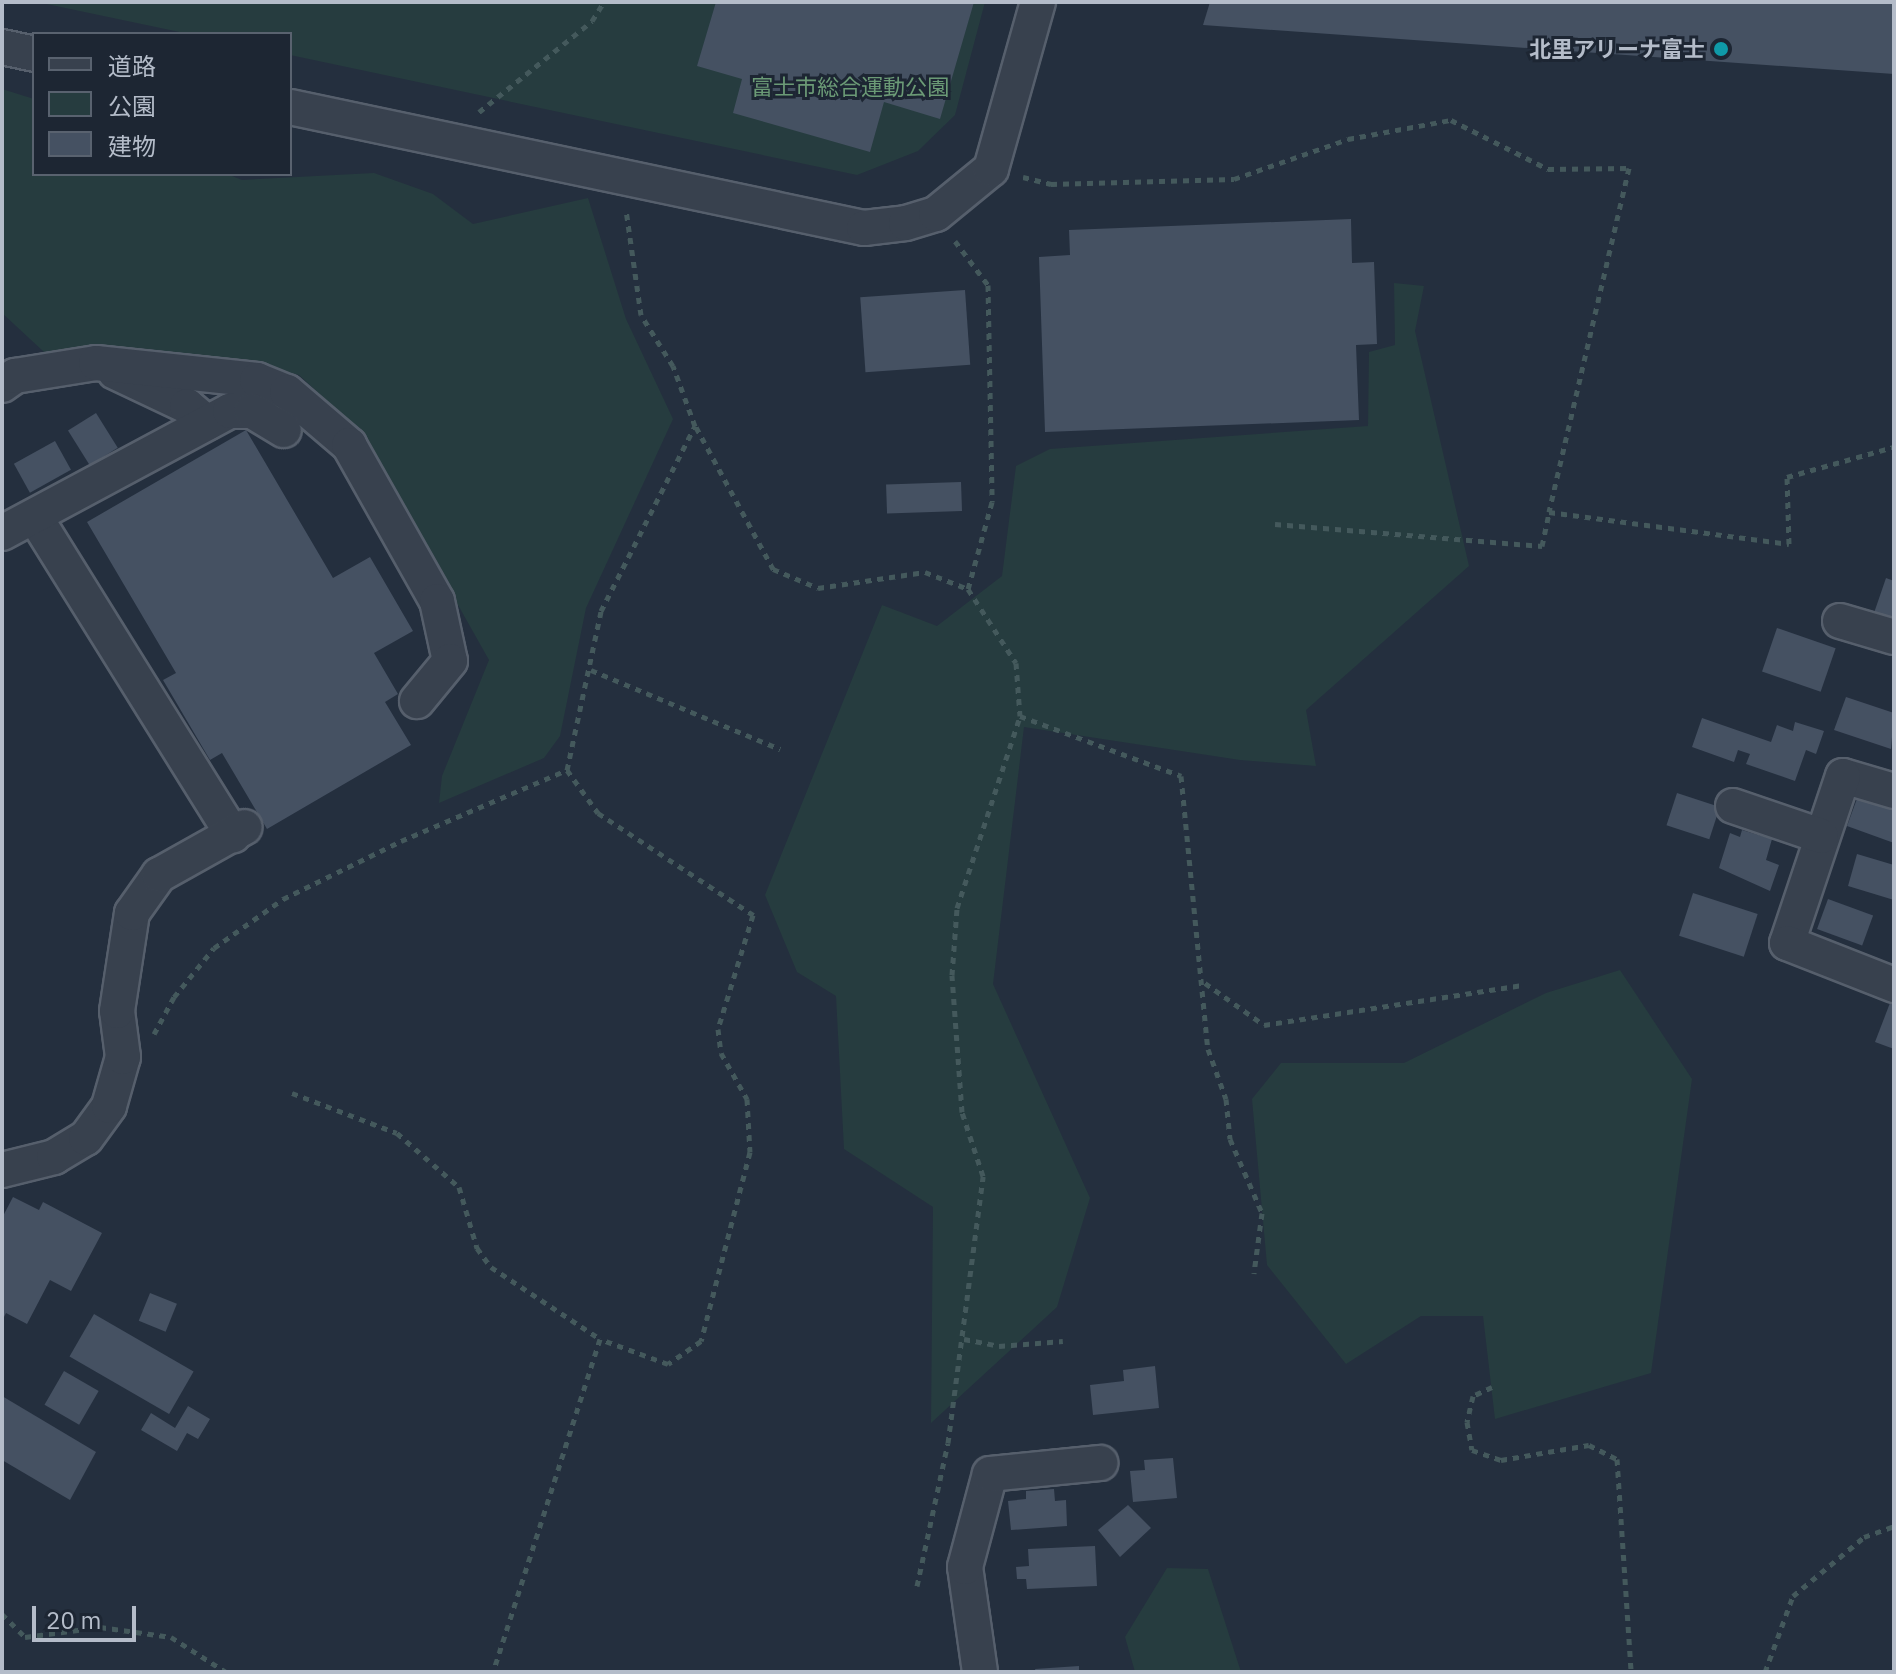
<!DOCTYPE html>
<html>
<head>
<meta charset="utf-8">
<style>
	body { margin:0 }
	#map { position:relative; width:1896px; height:1674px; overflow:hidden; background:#242f3e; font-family:"IBM Plex Sans","Noto Sans JP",sans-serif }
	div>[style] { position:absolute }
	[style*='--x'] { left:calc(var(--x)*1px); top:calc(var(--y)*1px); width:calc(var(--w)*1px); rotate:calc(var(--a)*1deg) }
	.green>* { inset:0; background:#263c3f }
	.building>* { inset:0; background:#455162; transform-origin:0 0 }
	.path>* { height:5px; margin-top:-2.5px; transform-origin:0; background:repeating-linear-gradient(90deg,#44595c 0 6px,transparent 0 12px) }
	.roads { filter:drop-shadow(2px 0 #565f6c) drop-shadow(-2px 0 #565f6c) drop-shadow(0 2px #565f6c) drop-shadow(0 -2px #565f6c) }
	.minor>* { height:34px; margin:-17px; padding:0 17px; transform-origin:17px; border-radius:17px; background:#38414e }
	.dots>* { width:22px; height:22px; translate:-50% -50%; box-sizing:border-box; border:4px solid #1d2633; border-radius:50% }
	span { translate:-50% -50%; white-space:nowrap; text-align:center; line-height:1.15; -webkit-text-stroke:6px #1d2633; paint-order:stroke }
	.poi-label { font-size:22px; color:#b4bcc9; font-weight:700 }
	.right { translate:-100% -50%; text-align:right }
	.park-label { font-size:22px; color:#6b9a76 }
	.frame { position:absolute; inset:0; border:4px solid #b4bcc9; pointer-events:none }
	.legend { position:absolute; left:32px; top:32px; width:260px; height:144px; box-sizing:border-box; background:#1d2633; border:2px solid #59626f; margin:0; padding:10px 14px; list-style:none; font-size:24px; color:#b4bcc9 }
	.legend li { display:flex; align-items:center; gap:16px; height:40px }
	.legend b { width:40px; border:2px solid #59626f }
	.scale { position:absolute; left:32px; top:1606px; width:104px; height:36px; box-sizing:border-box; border:4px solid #b4bcc9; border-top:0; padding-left:10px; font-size:24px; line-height:28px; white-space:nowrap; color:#b4bcc9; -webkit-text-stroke:6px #1d2633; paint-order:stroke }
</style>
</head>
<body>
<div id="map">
	<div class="green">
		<i style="clip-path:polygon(37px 2px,985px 2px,955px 115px,918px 151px,857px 175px,290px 55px,290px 34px,189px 34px)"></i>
		<i style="clip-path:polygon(2px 89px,34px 99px,34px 174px,227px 174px,242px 180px,374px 173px,433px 194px,473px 224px,588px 198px,626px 319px,673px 419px,586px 608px,560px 736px,544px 758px,439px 803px,442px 776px,489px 660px,360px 431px,299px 375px,241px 360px,137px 348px,44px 352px,2px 313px)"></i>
		<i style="clip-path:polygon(1394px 283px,1424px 286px,1415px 331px,1469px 566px,1306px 710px,1316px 766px,1240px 760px,1024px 727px,993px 984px,1090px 1198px,1057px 1307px,931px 1423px,933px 1207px,844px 1149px,836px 996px,797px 972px,765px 895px,882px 605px,937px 626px,1002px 576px,1016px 466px,1050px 449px,1368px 426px,1369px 352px,1395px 345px)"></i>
		<i style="clip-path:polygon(1620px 970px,1692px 1079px,1651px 1373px,1495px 1419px,1483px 1316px,1421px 1316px,1346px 1364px,1267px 1265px,1252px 1099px,1281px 1063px,1404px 1063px,1546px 993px)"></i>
		<i style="clip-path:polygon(1167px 1568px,1208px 1569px,1241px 1672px,1135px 1672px,1125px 1637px)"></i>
	</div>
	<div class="building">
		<i style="clip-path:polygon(716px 2px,974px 2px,940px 119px,884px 102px,870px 152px,733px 113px,742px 79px,697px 66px)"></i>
		<i style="clip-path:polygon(1210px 2px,1894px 2px,1894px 74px,1203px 25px)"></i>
		<i style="clip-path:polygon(1351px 219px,1352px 263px,1374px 262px,1377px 344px,1356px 345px,1359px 420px,1045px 432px,1039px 257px,1070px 255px,1069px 230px)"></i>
		<i style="left:965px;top:290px;width:75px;height:105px;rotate:86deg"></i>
		<i style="left:96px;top:413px;width:41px;height:33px;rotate:58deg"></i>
		<i style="clip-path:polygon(246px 430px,333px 578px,370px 557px,413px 631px,374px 653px,398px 694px,385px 702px,411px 745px,267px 829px,222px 753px,210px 760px,163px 680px,176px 673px,87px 522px)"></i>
		<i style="left:55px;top:441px;width:33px;height:47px;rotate:61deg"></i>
		<i style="left:961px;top:482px;width:29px;height:75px;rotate:88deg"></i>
		<i style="clip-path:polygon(1886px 578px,1894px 581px,1894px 620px,1874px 613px)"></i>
		<i style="left:1777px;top:628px;width:62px;height:46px;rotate:19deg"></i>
		<i style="clip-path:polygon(1846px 697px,1894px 713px,1891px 749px,1834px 730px)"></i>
		<i style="clip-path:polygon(1702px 718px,1771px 742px,1777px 725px,1793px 731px,1795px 722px,1824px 731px,1816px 754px,1806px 750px,1795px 781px,1746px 764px,1750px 754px,1738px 750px,1734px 762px,1692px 747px)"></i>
		<i style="left:1677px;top:793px;width:45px;height:34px;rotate:18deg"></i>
		<i style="clip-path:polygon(1858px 796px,1894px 809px,1894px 843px,1847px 826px)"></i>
		<i style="clip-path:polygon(1742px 830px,1772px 839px,1766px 860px,1779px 865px,1770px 891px,1719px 868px,1730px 833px,1740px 837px)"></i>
		<i style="clip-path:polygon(1857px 854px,1894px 865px,1894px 900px,1848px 886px)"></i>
		<i style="left:1693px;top:893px;width:68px;height:45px;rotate:18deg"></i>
		<i style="left:1828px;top:899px;width:48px;height:32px;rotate:20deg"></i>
		<i style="clip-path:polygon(1890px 1003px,1894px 1004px,1894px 1049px,1875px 1042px)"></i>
		<i style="clip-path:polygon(13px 1197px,39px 1210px,43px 1202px,102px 1233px,71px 1291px,50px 1280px,27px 1324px,6px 1313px,2px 1321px,2px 1218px)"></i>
		<i style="left:150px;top:1293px;width:29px;height:30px;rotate:22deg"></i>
		<i style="left:94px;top:1314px;width:115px;height:49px;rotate:30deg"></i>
		<i style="clip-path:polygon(1155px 1366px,1159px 1408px,1093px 1415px,1090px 1385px,1124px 1381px,1123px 1370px)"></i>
		<i style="left:64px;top:1371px;width:40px;height:39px;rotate:30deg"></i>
		<i style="clip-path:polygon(2px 1396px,96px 1452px,70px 1500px,2px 1460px)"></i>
		<i style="clip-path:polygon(188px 1406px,210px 1419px,198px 1439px,187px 1433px,177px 1451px,141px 1430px,151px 1413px,175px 1428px)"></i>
		<i style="clip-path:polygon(1173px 1458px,1177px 1498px,1133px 1502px,1130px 1471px,1145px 1470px,1144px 1460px)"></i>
		<i style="clip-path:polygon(1054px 1489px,1055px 1501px,1066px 1500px,1067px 1526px,1011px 1530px,1008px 1501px,1026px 1499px,1026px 1491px)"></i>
		<i style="clip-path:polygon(1128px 1505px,1151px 1528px,1120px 1557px,1098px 1530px)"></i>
		<i style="clip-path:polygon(1095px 1546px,1097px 1586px,1027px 1589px,1026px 1579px,1017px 1579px,1016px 1567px,1029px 1566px,1028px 1549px)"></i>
		<i style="clip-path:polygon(1079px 1666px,1079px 1672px,1036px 1672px,1035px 1669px)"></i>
	</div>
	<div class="path">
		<i style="--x:479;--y:112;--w:145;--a:-38.8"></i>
		<i style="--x:592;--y:21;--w:22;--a:-58"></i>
		<i style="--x:1023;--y:177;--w:29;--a:14"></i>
		<i style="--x:1051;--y:184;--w:183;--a:-1.6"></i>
		<i style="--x:1234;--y:179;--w:121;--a:-19.3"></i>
		<i style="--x:1348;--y:139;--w:105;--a:-10.5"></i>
		<i style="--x:1451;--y:120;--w:109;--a:26.8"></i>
		<i style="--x:1548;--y:169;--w:81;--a:-0.7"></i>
		<i style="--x:1629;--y:168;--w:353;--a:103.1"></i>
		<i style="--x:955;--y:241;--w:55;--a:53.1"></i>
		<i style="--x:988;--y:285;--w:217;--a:88.9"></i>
		<i style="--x:992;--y:502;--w:90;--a:105.4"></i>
		<i style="--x:696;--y:427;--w:162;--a:61.5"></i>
		<i style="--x:773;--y:569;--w:49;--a:22.9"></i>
		<i style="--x:818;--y:588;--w:108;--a:-8.5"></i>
		<i style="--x:925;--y:572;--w:46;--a:21.6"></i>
		<i style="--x:968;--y:589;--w:88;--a:57"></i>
		<i style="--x:1016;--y:663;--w:53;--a:85.7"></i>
		<i style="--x:1020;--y:716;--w:172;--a:20.4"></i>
		<i style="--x:1181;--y:776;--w:274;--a:84.4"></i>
		<i style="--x:1208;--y:1049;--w:53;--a:70.2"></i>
		<i style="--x:1226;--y:1099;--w:40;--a:84.3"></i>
		<i style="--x:1230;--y:1139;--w:81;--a:66.6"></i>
		<i style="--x:1262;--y:1213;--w:61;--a:97.6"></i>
		<i style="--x:1275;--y:524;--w:268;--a:4.7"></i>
		<i style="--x:1542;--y:546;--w:35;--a:-78"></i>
		<i style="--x:1549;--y:512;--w:242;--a:7.6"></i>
		<i style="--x:1789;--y:544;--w:67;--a:-91.7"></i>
		<i style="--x:1787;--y:477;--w:111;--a:-15.7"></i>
		<i style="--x:591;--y:670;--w:205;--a:22.7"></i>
		<i style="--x:567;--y:770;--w:53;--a:54.2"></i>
		<i style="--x:598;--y:813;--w:186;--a:33.3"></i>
		<i style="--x:753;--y:915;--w:119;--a:107.1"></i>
		<i style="--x:718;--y:1029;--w:24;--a:83"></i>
		<i style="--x:721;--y:1053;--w:53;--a:60.5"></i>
		<i style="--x:747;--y:1099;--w:53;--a:86.8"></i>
		<i style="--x:750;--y:1152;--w:195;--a:104.5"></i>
		<i style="--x:701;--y:1341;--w:40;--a:145.1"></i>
		<i style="--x:668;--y:1364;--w:72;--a:-159.8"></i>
		<i style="--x:1205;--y:983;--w:72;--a:35.4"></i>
		<i style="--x:1264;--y:1025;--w:260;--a:-8.8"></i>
		<i style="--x:154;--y:1034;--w:42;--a:-61.6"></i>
		<i style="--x:174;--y:997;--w:63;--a:-50.8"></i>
		<i style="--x:214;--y:948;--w:85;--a:-35.4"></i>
		<i style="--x:283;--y:899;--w:131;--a:-26.2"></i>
		<i style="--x:401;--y:841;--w:181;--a:-23.2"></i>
		<i style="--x:567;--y:770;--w:163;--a:-77.9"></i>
		<i style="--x:601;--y:611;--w:208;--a:-63.1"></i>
		<i style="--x:695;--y:426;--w:64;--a:-110.1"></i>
		<i style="--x:673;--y:366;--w:60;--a:-122.1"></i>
		<i style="--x:641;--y:315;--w:106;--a:-98.1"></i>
		<i style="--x:292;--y:1093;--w:112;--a:20.9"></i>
		<i style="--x:397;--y:1133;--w:82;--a:41.1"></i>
		<i style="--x:459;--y:1187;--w:64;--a:73.6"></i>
		<i style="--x:477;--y:1248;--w:24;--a:54"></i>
		<i style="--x:491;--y:1267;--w:131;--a:33.4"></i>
		<i style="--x:600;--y:1339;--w:350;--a:107.8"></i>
		<i style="--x:964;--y:1339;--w:36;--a:11"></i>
		<i style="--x:999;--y:1346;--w:64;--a:-4.5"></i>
		<i style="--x:1492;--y:1387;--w:21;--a:155"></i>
		<i style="--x:1473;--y:1396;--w:27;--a:103"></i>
		<i style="--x:1467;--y:1422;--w:28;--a:80"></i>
		<i style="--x:1472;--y:1450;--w:31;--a:19"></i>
		<i style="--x:1501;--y:1460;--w:89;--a:-9.7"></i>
		<i style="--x:1589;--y:1445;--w:31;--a:27"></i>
		<i style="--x:1617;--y:1459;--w:213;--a:86.2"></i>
		<i style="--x:917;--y:1586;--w:146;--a:-77.8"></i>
		<i style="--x:948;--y:1443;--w:269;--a:-82.5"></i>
		<i style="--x:983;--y:1176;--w:67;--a:-108.2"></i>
		<i style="--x:962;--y:1112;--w:137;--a:-94.2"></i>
		<i style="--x:952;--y:975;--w:67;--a:-85.7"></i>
		<i style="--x:957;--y:908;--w:202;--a:-71.8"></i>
		<i style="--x:2;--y:1614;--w:33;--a:45"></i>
		<i style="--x:25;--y:1637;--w:76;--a:-7.6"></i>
		<i style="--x:100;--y:1627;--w:72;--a:8"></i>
		<i style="--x:171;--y:1637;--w:65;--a:32.5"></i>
		<i style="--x:1765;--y:1672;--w:81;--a:-69.8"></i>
		<i style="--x:1793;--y:1596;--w:92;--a:-39.7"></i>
		<i style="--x:1864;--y:1537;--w:32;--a:-20"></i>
	</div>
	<div class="roads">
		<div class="minor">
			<i style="--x:2;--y:47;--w:33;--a:12"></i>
			<i style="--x:290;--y:107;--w:587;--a:11.9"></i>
			<i style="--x:864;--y:228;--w:42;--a:-6.8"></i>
			<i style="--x:906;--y:223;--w:31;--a:-17"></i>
			<i style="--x:936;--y:214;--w:71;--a:-39.3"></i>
			<i style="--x:991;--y:169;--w:173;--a:-74.3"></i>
			<i style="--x:115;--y:372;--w:80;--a:25.3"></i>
			<i style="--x:187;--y:406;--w:26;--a:40"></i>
			<i style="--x:2;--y:385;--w:16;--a:-35"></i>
			<i style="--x:15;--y:376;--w:82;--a:-9.1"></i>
			<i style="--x:96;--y:363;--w:162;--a:6"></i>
			<i style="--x:257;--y:380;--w:32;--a:22"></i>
			<i style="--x:287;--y:392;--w:82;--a:40.5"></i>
			<i style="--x:349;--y:445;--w:179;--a:60.6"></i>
			<i style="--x:437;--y:601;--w:61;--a:77.8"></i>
			<i style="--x:450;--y:661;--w:52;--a:129.5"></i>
			<i style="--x:35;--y:517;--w:375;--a:58.1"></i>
			<i style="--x:2;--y:533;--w:259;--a:-28.2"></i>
			<i style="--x:230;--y:411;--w:22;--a:0"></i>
			<i style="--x:252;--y:411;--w:37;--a:31"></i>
			<i style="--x:1840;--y:621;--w:56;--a:16.5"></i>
			<i style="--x:1894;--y:791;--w:53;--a:-163.6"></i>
			<i style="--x:1843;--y:776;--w:176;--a:108.5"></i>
			<i style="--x:1787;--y:943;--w:115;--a:21.4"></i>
			<i style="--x:1733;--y:806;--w:93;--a:18.8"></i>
			<i style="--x:2;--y:1170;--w:54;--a:-14"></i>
			<i style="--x:54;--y:1157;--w:37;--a:-31"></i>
			<i style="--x:86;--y:1138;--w:39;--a:-54"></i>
			<i style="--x:109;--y:1106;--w:51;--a:-74.1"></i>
			<i style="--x:123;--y:1057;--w:46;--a:-97.4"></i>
			<i style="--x:117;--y:1011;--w:99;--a:-81.3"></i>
			<i style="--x:132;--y:913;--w:47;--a:-54.6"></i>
			<i style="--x:159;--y:875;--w:98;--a:-29.2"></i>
			<i style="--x:980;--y:1672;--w:106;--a:-98.1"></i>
			<i style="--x:965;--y:1567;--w:96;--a:-75"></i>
			<i style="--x:990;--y:1474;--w:111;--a:-5.7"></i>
		</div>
	</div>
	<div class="dots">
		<i style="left:1721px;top:49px;background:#0f9aa8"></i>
	</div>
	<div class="poi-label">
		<span class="right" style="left:1705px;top:49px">北里アリーナ富士</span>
	</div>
	<div class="park-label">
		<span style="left:850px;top:87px">富士市総合運動公園</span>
	</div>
	<div class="frame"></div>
	<ul class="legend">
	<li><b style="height:10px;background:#38414e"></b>道路</li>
	<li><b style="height:22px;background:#263c3f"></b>公園</li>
	<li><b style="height:22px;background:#455162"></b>建物</li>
	</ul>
	<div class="scale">20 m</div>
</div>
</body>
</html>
